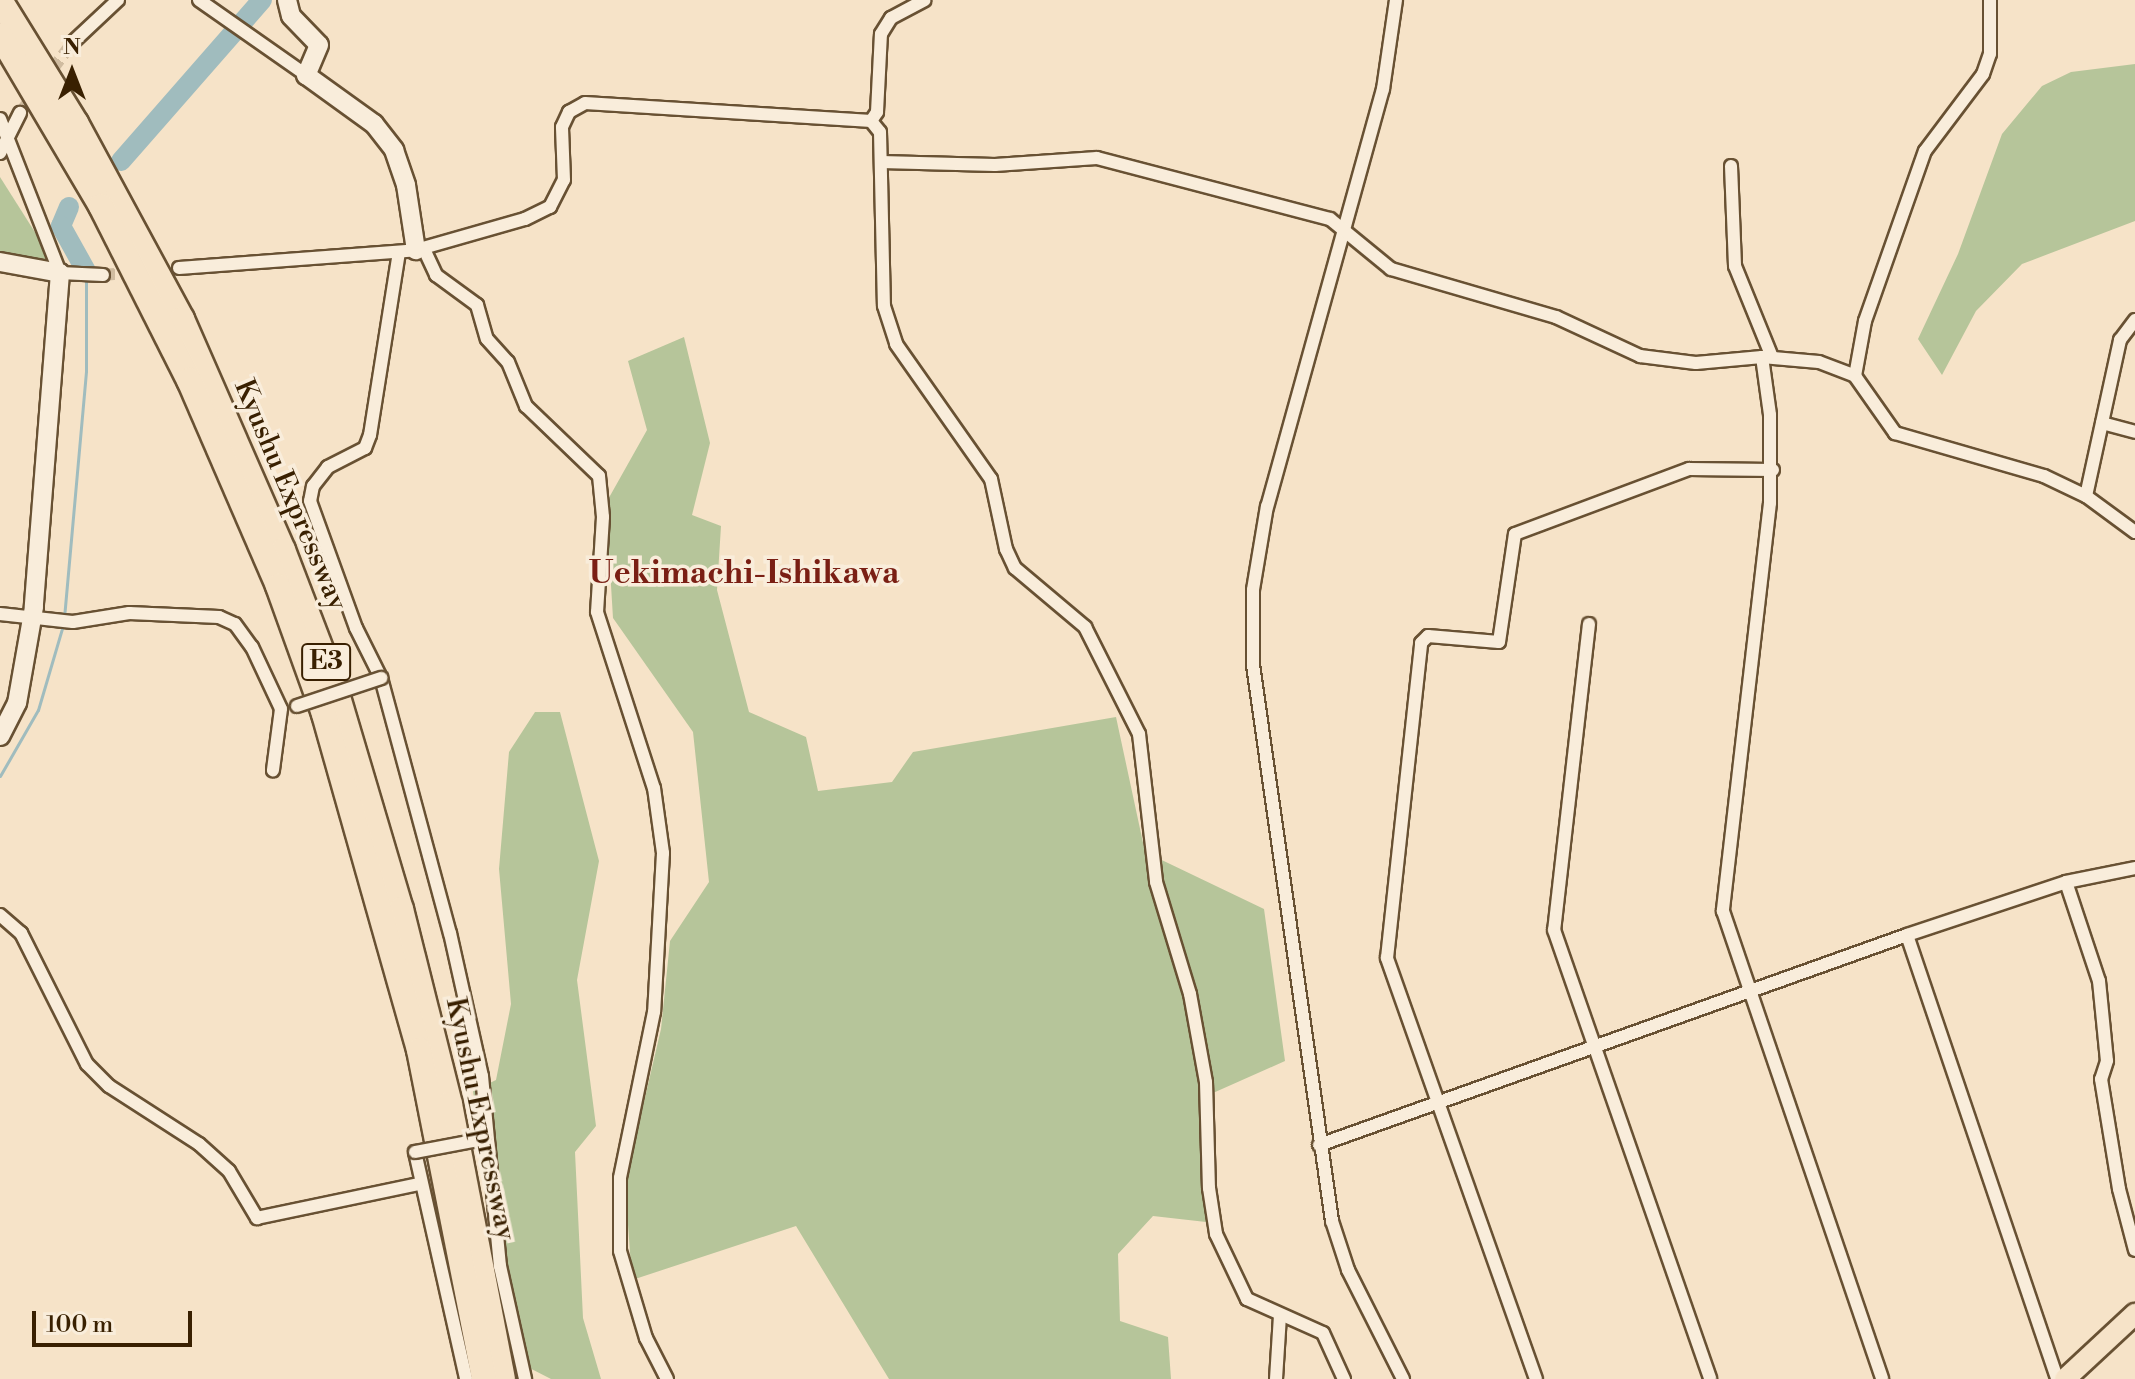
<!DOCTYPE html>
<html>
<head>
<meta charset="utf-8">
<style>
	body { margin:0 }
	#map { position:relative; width:2135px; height:1379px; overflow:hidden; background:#f6e3c8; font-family:"Libre Bodoni",serif }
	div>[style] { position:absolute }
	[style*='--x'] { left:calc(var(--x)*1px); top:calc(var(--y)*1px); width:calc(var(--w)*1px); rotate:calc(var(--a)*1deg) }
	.green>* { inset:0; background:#b6c59a }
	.stream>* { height:3px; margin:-1.5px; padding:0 1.5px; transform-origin:1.5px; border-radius:1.5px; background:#a0bcbe }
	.river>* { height:20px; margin:-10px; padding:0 10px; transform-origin:10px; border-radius:10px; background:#a0bcbe }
	.street-tunnel>* { height:12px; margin-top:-6px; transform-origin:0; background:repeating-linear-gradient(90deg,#d0bca0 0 12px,transparent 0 18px) }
	.roads { filter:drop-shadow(2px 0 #685133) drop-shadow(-2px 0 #685133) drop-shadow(0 2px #685133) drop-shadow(0 -2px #685133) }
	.street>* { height:12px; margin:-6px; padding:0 6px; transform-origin:6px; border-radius:6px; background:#f9eddb }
	.secondary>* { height:18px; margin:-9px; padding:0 9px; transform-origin:9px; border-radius:9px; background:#f9eddb }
	.primary>* { height:20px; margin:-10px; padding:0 10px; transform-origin:10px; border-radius:10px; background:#f6e3c8 }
	.highway>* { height:24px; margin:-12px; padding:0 12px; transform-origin:12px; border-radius:12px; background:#f6e3c8 }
	.bridges { filter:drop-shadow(2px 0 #685133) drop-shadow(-2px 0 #685133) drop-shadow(0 2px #685133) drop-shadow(0 -2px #685133) }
	.street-bridge>* { height:12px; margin:-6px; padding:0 6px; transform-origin:6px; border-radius:6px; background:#f9eddb }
	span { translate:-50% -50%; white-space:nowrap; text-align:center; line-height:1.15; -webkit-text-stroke:7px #f9eddb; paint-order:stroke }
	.shield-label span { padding:2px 6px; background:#f9eddb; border:2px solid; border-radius:6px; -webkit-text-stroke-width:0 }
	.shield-label { font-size:26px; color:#392001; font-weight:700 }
	.street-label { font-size:28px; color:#392001 }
	.quarter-label { font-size:32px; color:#7a1f14; font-weight:700 }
	.north { position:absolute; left:32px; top:32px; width:80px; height:80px; -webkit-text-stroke:6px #f9eddb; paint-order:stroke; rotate:0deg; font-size:22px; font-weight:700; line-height:32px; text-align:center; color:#392001 }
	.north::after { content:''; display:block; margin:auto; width:28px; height:36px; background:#392001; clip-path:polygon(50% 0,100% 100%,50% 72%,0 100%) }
	.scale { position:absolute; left:32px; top:1311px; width:160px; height:36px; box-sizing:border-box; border:4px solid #392001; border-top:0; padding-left:10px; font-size:24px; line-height:28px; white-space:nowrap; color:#392001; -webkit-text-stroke:6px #f9eddb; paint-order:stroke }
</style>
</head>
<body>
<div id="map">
	<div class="green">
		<i style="clip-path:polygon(2135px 64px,2135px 221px,2022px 264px,1976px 311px,1942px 375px,1918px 339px,1958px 254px,2002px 134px,2042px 86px,2071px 72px)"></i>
		<i style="clip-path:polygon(0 177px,57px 267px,0 256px)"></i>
		<i style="clip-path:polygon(684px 337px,710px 443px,692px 515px,721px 526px,717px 590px,749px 712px,806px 737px,818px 791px,892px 782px,913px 752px,1116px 717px,1145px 852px,1264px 909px,1285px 1061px,1204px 1097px,1206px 1222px,1153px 1216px,1118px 1254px,1120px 1321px,1168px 1337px,1171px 1379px,889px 1379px,796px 1226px,632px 1280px,625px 1183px,661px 1029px,670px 941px,709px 882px,693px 732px,613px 618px,606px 503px,647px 430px,628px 361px)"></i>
		<i style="clip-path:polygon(535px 712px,560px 712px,599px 861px,577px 980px,596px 1126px,575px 1152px,583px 1318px,601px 1379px,551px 1379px,510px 1358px,473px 1091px,496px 1080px,511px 1004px,499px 869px,509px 752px)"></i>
	</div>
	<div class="stream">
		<i style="--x:64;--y:618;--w:248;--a:-84.9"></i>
		<i style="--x:86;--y:371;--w:93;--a:-90"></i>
		<i style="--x:0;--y:776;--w:76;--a:-60.1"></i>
		<i style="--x:38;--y:710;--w:89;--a:-73.6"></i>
	</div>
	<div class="river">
		<i style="--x:121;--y:161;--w:214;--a:-48.8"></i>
		<i style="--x:69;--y:207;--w:21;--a:113"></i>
		<i style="--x:61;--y:226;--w:51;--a:60.9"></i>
	</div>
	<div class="street-tunnel">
		<i style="--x:20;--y:113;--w:87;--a:-53.4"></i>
		<i style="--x:103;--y:275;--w:33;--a:-5"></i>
	</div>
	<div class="roads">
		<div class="street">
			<i style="--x:199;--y:0;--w:131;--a:35"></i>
			<i style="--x:1396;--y:0;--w:90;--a:98.3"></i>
			<i style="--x:1383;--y:89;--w:433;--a:105.5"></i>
			<i style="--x:1267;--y:506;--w:85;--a:99.5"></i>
			<i style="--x:1253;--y:590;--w:75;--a:90"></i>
			<i style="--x:1253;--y:665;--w:562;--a:81.91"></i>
			<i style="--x:1332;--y:1221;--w:52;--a:71.9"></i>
			<i style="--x:1348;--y:1270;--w:122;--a:63.2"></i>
			<i style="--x:72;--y:43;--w:63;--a:-43.1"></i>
			<i style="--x:0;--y:119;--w:165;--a:68.7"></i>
			<i style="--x:60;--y:273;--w:43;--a:2.7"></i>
			<i style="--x:871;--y:121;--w:11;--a:-56"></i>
			<i style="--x:877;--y:112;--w:78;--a:-87.1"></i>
			<i style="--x:881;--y:34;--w:19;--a:-58"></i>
			<i style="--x:891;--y:18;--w:38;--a:-28"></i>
			<i style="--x:0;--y:153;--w:45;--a:-63.4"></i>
			<i style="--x:881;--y:162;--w:114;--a:1.5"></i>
			<i style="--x:995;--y:165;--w:102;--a:-3.9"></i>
			<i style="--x:1097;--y:158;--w:241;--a:14.7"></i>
			<i style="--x:1330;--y:219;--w:79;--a:39.3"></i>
			<i style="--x:1391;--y:269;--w:172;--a:16.2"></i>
			<i style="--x:1556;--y:317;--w:93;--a:24.9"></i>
			<i style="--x:1640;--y:356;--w:56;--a:7.1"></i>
			<i style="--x:1696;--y:363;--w:66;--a:-5.2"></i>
			<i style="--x:1762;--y:357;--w:57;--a:5"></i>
			<i style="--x:1819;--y:362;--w:39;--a:21"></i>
			<i style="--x:1855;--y:376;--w:70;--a:54.9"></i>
			<i style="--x:1895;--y:433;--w:155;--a:16.1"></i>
			<i style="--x:2044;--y:476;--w:47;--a:25.5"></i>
			<i style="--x:2086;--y:496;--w:61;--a:36.3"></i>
			<i style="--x:1731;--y:166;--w:100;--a:87.7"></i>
			<i style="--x:1735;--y:266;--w:98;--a:67.9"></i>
			<i style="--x:424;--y:249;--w:29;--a:65"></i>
			<i style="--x:436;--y:275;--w:51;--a:36.2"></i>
			<i style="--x:477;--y:305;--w:35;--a:74"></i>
			<i style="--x:487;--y:339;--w:31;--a:48"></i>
			<i style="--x:508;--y:362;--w:48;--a:67.8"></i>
			<i style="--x:526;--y:406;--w:101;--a:43.8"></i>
			<i style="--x:599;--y:476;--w:41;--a:84.4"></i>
			<i style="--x:603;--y:517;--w:95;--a:93.6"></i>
			<i style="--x:597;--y:612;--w:185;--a:72.1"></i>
			<i style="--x:654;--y:788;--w:66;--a:82.1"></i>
			<i style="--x:663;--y:853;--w:159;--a:93.2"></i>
			<i style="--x:654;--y:1012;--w:169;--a:101.6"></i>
			<i style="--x:620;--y:1178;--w:73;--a:90"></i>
			<i style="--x:620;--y:1251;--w:91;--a:73.4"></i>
			<i style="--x:646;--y:1338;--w:46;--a:62.9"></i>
			<i style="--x:399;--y:252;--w:185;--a:99"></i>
			<i style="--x:370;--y:435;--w:14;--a:111"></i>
			<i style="--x:365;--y:448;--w:42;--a:152.8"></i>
			<i style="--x:328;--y:467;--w:24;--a:128"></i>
			<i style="--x:313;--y:486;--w:15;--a:101"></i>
			<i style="--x:310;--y:501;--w:135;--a:70.1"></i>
			<i style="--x:356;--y:628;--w:56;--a:63.4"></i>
			<i style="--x:381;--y:678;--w:264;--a:74.9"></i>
			<i style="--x:450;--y:933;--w:147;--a:77.4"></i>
			<i style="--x:482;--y:1076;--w:191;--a:84.6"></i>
			<i style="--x:500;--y:1266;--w:116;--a:77.5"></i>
			<i style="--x:179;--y:268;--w:238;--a:-4.3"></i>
			<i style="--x:416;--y:250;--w:113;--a:-15.9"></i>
			<i style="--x:525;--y:219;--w:28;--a:-26"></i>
			<i style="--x:550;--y:207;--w:30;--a:-63"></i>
			<i style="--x:564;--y:180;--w:53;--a:-92.2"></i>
			<i style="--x:562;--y:127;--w:17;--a:-65"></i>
			<i style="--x:569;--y:112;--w:18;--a:-29"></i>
			<i style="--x:585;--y:103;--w:287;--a:3.6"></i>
			<i style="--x:871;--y:121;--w:14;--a:51"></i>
			<i style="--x:880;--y:132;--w:174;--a:88.7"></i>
			<i style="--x:884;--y:306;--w:40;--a:72"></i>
			<i style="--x:896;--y:344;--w:165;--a:54.9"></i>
			<i style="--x:991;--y:479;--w:72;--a:77.9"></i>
			<i style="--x:1006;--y:549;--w:21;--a:65"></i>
			<i style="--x:1015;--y:568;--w:92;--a:40.1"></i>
			<i style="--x:1085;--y:627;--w:120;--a:63.2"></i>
			<i style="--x:1139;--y:734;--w:149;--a:83.4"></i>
			<i style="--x:1156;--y:882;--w:117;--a:73.1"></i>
			<i style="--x:1190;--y:994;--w:89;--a:79.7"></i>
			<i style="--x:1206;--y:1082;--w:106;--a:88.4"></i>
			<i style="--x:1209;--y:1188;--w:47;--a:81.3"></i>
			<i style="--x:1216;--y:1234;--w:72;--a:64.5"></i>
			<i style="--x:1247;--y:1299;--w:83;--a:24.1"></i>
			<i style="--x:1323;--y:1333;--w:51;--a:65.5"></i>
			<i style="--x:1762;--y:357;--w:59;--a:82.1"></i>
			<i style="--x:1770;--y:415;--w:88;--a:90"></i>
			<i style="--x:1770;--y:503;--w:411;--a:96.6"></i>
			<i style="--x:1723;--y:911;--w:494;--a:71.2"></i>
			<i style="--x:1855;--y:376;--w:56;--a:-79.7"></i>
			<i style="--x:1865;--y:321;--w:180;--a:-70.6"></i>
			<i style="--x:1925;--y:151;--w:96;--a:-53"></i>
			<i style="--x:1983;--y:74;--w:21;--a:-71"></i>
			<i style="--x:1990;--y:54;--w:54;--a:-90"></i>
			<i style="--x:2102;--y:423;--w:34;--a:15"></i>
			<i style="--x:2086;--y:496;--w:160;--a:-77.7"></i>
			<i style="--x:2120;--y:340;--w:25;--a:-53"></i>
			<i style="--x:0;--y:614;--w:73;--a:6.3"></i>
			<i style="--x:73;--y:622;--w:57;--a:-9.1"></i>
			<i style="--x:129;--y:613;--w:90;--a:2.5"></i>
			<i style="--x:219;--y:617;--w:17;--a:24"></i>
			<i style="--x:235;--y:624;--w:29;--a:54"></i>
			<i style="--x:252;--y:647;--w:68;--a:64.9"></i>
			<i style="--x:281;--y:709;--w:62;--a:97.5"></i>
			<i style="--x:1589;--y:624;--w:308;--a:96.5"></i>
			<i style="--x:1554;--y:930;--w:475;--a:70.8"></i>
			<i style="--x:2066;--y:882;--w:104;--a:71.6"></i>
			<i style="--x:2099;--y:981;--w:80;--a:84.3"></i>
			<i style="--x:2107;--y:1061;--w:19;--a:108"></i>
			<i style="--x:2101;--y:1079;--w:111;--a:80.7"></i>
			<i style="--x:2119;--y:1189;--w:63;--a:75.3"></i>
			<i style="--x:0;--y:915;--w:28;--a:41"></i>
			<i style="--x:21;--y:933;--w:147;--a:63.3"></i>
			<i style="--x:87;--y:1064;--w:31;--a:45"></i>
			<i style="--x:109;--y:1086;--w:107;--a:32.8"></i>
			<i style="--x:199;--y:1144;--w:40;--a:42"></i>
			<i style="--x:229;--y:1171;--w:55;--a:59.2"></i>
			<i style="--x:257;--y:1218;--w:166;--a:-11.9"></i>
			<i style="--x:1907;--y:935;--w:469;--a:71.3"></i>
			<i style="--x:1319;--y:1145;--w:624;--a:-19.65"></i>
			<i style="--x:1907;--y:935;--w:168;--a:-18.4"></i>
			<i style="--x:2066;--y:882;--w:70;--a:-11.5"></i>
			<i style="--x:415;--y:1152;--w:233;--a:77.3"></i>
			<i style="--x:1276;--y:1379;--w:63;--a:-86.4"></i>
			<i style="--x:1536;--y:1379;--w:447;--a:-109.5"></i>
			<i style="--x:1387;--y:958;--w:317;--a:-83.8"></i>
			<i style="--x:1421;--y:643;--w:10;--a:-45"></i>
			<i style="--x:1428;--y:636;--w:71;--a:4.8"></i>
			<i style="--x:1499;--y:642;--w:109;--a:-81.6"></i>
			<i style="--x:1515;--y:534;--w:186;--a:-20.5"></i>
			<i style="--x:1689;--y:469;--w:84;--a:0.7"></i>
		</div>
		<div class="secondary">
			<i style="--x:287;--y:0;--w:16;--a:76"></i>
			<i style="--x:291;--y:16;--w:40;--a:46"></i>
			<i style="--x:319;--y:45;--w:33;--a:113"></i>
			<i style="--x:306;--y:75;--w:84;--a:35.8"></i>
			<i style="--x:374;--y:124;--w:33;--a:52"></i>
			<i style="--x:394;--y:150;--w:37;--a:71"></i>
			<i style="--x:406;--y:185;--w:66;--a:81.3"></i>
			<i style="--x:0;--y:262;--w:61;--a:10.4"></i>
			<i style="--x:60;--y:273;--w:335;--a:94.5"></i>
			<i style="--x:34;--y:607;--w:97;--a:100"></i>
			<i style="--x:17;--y:703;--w:37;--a:117"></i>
		</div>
		<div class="primary">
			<i style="--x:2065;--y:1379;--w:96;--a:-42.9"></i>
		</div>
		<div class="highway">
			<i style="--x:0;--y:0;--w:145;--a:58.3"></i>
			<i style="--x:76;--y:123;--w:223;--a:61.6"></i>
			<i style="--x:182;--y:319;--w:252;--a:66.4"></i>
			<i style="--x:283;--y:550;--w:139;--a:69"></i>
			<i style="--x:333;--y:680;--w:239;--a:73.5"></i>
			<i style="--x:401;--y:909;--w:201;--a:75.9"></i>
			<i style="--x:450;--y:1104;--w:280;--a:79.1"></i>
			<i style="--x:0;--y:35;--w:199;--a:59.4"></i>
			<i style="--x:101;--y:206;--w:195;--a:63.2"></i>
			<i style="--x:189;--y:380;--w:224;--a:66.6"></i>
			<i style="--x:278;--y:586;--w:136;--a:70.2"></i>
			<i style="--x:324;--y:714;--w:349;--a:74.2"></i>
			<i style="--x:419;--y:1050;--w:335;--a:78.8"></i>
		</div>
	</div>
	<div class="bridges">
		<div class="street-bridge">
			<i style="--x:297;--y:706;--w:89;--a:-18.4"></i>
			<i style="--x:415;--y:1152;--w:70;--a:-10.7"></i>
		</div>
	</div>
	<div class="shield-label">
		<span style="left:326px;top:662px">E3</span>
	</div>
	<div class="street-label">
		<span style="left:290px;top:495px;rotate:67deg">Kyushu Expressway</span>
		<span style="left:480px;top:1119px;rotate:78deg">Kyushu Expressway</span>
	</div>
	<div class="quarter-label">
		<span style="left:744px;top:573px">Uekimachi-Ishikawa</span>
	</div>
	<div class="north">N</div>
	<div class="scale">100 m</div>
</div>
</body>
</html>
